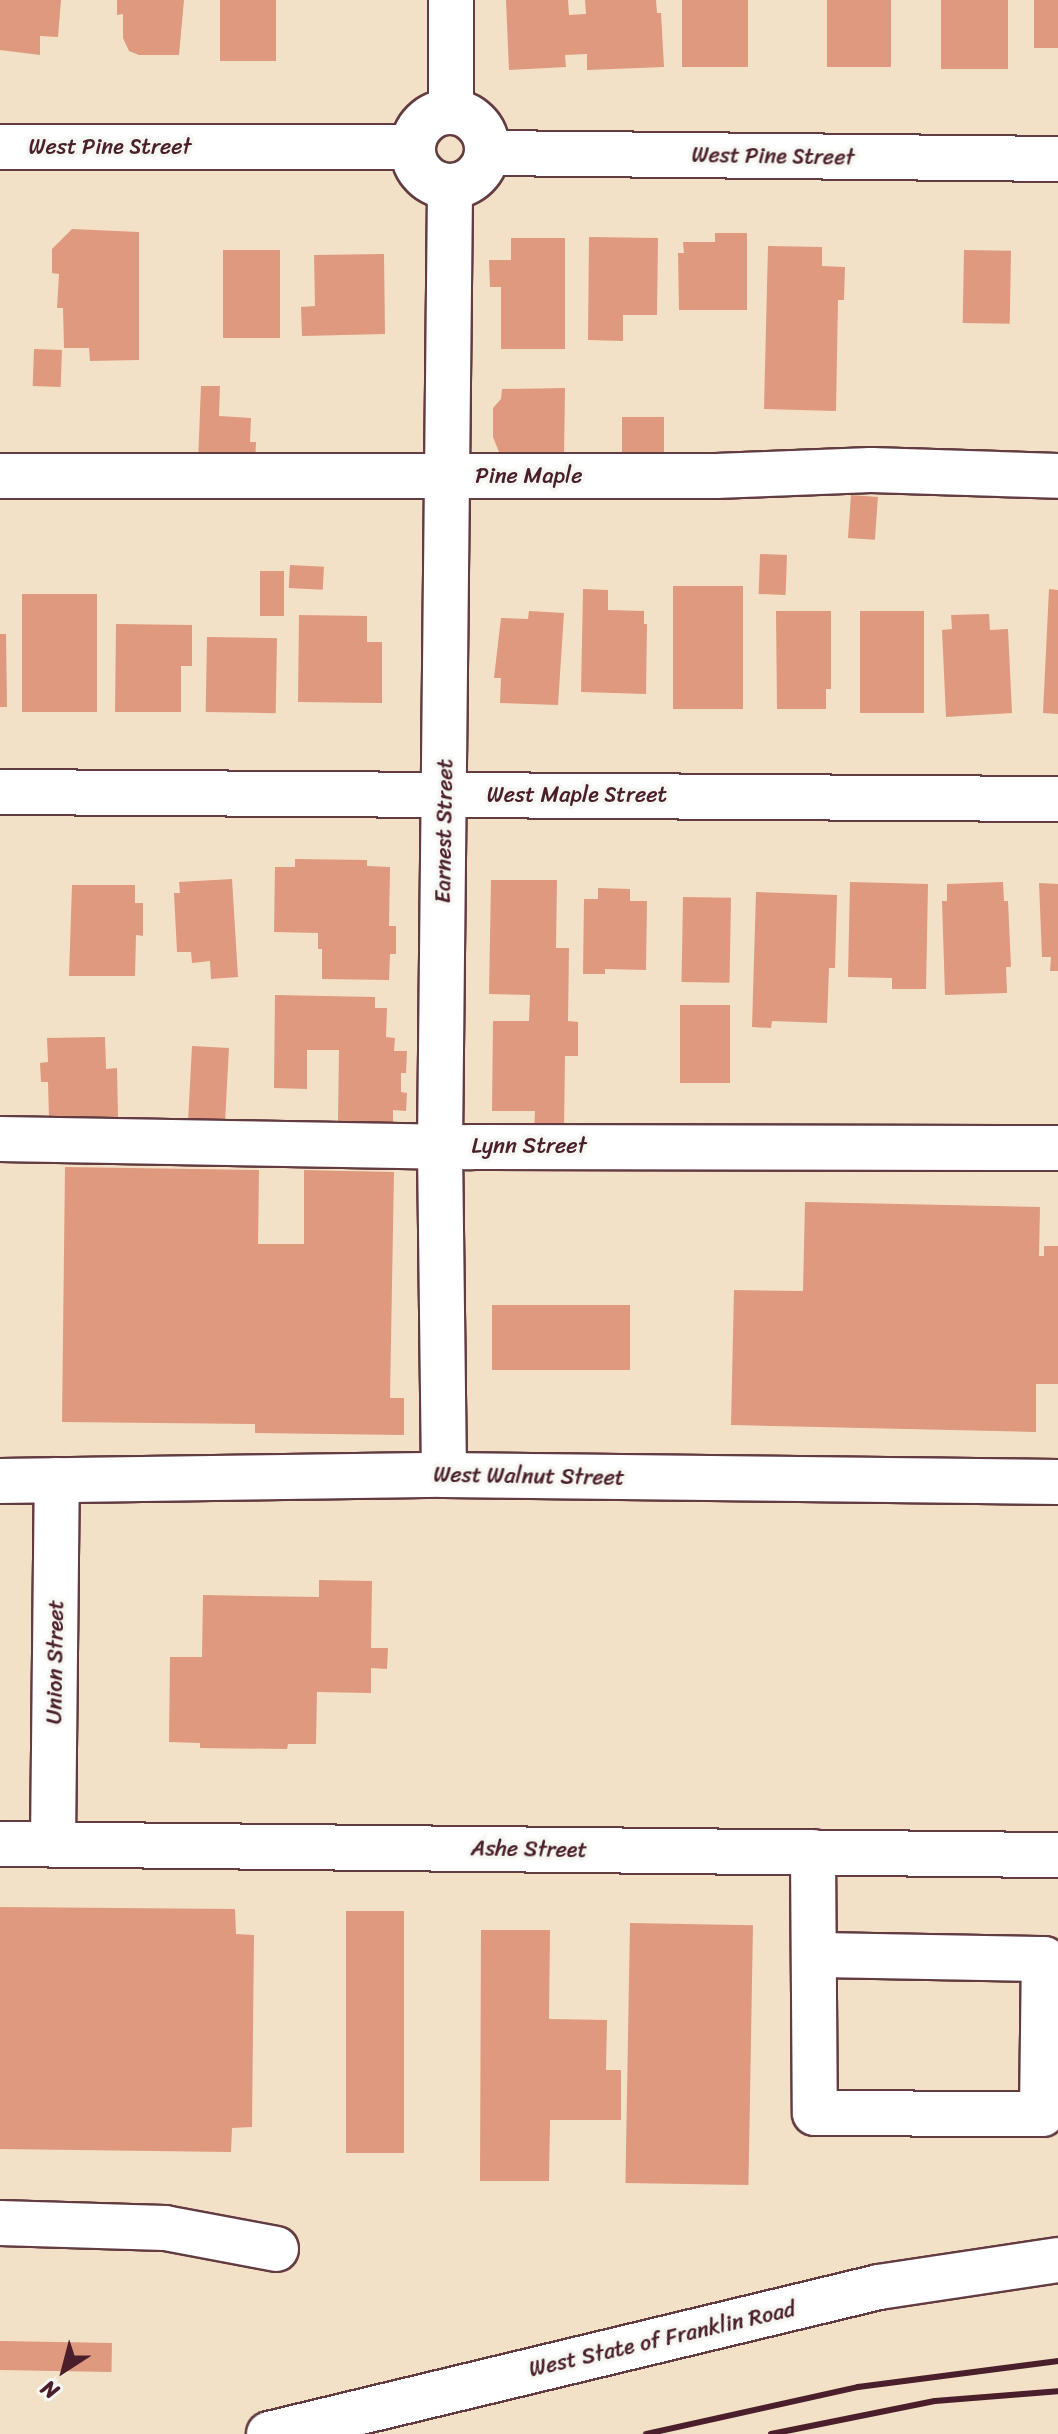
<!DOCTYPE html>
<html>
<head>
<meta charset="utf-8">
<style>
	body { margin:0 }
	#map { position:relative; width:1058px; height:2434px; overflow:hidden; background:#f2e1c6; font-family:Sriracha,sans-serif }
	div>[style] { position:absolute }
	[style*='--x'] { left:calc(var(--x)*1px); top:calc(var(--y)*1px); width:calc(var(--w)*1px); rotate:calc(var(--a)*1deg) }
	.building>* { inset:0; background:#df997e; transform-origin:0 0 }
	.roads { filter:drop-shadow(2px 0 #633c42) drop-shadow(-2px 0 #633c42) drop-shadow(0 2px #633c42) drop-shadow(0 -2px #633c42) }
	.minor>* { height:44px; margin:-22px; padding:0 22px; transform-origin:22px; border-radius:22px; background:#fff }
	.minor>.ring { margin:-22px; padding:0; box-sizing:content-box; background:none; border:44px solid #fff; border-radius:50% }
	.major>* { height:44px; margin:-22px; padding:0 22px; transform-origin:22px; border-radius:22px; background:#fff }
	.rail>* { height:6px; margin:-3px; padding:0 3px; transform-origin:3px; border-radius:3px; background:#4a1f2b }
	span { translate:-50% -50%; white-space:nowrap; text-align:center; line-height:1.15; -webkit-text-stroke:7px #f6f6f2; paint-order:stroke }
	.street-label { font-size:22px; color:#4a1f2b }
	.north { position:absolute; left:24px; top:2330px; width:80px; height:80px; -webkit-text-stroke:6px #f6f6f2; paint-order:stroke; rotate:216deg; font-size:22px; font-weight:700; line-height:32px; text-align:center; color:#4a1f2b }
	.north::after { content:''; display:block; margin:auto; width:28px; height:36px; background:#4a1f2b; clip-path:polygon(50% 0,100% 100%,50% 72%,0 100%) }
</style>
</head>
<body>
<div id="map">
	<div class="building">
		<i style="clip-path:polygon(0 0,61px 0,58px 37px,40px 36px,40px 55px,0 50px)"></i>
		<i style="clip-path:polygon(117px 0,184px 0,179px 55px,139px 55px,129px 51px,123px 38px,123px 14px,117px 15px)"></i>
		<i style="left:220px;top:0;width:56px;height:61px"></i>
		<i style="clip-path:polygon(506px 0,568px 0,569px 15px,586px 14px,585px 0,656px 0,657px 13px,661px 13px,664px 67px,587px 70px,587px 54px,565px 55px,566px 67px,509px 70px)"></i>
		<i style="left:682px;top:0;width:66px;height:67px"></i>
		<i style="left:827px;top:0;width:64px;height:67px"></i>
		<i style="left:941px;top:0;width:67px;height:69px"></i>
		<i style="left:1034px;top:0;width:24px;height:48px"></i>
		<i style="clip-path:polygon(72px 229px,139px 232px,139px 360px,90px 361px,89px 348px,64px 348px,63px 308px,57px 308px,59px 274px,52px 273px,52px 249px)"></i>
		<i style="clip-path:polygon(715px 233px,747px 233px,747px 310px,679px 310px,678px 253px,684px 253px,683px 242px,715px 242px)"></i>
		<i style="clip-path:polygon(589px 237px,658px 238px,657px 315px,623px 315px,623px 341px,588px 340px)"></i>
		<i style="clip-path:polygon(511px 238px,565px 238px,565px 349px,501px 349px,501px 287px,490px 287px,489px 260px,511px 260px)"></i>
		<i style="clip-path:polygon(768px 246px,822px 247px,822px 266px,845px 267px,844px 300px,838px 300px,836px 411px,764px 409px)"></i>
		<i style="left:223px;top:250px;width:57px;height:88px"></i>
		<i style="left:964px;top:250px;width:47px;height:73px;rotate:1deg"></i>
		<i style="clip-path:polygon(384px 254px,385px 334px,302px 336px,301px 307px,315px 306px,314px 255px)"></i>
		<i style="left:34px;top:349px;width:28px;height:37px;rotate:2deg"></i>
		<i style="clip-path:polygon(201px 386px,220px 386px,219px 416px,251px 418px,250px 442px,256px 442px,255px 465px,198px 463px)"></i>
		<i style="clip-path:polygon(565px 388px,564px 457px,501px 457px,493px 437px,493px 408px,501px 399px,502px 389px)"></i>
		<i style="left:664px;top:417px;width:43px;height:42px;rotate:90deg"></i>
		<i style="left:851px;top:495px;width:27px;height:43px;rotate:4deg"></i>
		<i style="left:760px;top:554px;width:27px;height:40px;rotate:2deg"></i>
		<i style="left:290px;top:565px;width:34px;height:23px;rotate:3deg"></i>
		<i style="left:260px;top:571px;width:24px;height:45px"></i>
		<i style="left:743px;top:586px;width:123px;height:70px;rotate:90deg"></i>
		<i style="clip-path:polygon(583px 589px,608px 590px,608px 610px,644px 611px,644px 624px,647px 624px,646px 694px,581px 692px)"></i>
		<i style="clip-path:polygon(1049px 589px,1058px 590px,1058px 714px,1043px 713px)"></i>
		<i style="left:22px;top:594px;width:75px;height:118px"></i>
		<i style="clip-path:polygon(529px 611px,564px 613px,558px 705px,500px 703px,501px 678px,494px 678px,501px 618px,528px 619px)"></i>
		<i style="clip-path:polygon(776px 611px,831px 611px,831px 689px,826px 689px,826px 709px,777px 709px)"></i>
		<i style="left:860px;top:611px;width:64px;height:102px"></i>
		<i style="clip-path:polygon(989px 614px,990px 630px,1008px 629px,1012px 713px,946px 717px,942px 630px,952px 629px,951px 615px)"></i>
		<i style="clip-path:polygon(299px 615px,367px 616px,367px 642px,382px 642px,382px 703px,298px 702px)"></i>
		<i style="clip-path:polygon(116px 624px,192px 625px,192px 666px,181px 666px,181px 712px,115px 712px)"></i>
		<i style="clip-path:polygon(0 634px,6px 634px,7px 707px,0 707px)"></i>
		<i style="left:207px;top:637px;width:70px;height:75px;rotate:1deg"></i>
		<i style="clip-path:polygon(295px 859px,367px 860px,367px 866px,390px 867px,389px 926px,396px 926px,396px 954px,390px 954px,389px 980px,322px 979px,322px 949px,318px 949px,318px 933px,274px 932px,275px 867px,295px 867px)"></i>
		<i style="clip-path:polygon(232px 879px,238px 977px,211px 979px,210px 961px,192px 963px,191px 952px,177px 952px,174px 893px,180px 893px,179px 882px)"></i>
		<i style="clip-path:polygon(491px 880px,557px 880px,556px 948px,569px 948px,568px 1021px,578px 1022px,578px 1056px,565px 1056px,564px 1132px,534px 1132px,535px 1111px,492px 1111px,493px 1021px,529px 1021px,530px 995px,489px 994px)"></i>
		<i style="clip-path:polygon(850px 882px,928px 884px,926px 989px,892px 989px,892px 978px,848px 977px)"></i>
		<i style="clip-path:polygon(1003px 882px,1004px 901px,1008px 901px,1011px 967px,1006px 967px,1007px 993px,945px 995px,942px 901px,947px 901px,947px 884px)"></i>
		<i style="clip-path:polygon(1039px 883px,1058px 884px,1058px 971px,1050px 971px,1051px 957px,1042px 957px)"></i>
		<i style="clip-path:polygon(72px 885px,135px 885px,135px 903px,143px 903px,143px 936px,136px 935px,135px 976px,69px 976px)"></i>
		<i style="clip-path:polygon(598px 888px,630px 889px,630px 901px,647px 901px,646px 970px,605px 969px,605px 974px,583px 974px,584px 899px,598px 899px)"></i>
		<i style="clip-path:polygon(756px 892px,837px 895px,835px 968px,829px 968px,827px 1023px,772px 1021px,771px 1028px,752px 1027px)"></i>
		<i style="left:683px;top:897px;width:48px;height:85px;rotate:1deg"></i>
		<i style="clip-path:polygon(275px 995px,375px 997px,375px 1008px,387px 1008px,386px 1037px,395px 1038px,394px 1051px,407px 1051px,406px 1073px,401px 1073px,401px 1092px,407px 1093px,406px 1111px,393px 1110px,393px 1123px,338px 1122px,339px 1050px,307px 1050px,307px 1089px,274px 1088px)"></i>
		<i style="left:680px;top:1005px;width:50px;height:78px"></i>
		<i style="clip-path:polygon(105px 1037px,106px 1069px,117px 1068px,118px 1118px,49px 1119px,48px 1082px,41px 1082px,40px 1063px,48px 1062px,47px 1038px)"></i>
		<i style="left:192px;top:1046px;width:37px;height:75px;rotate:3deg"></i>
		<i style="clip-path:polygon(65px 1167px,259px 1170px,258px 1244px,304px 1244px,304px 1170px,394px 1172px,390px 1398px,404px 1398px,404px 1435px,255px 1433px,255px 1424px,62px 1422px)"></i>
		<i style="clip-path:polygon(805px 1202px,1040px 1207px,1039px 1256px,1044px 1256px,1044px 1246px,1058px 1246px,1058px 1384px,1036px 1384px,1036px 1432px,731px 1425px,734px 1290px,803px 1291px)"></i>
		<i style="left:492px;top:1305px;width:138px;height:65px"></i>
		<i style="clip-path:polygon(319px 1580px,372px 1581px,371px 1648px,388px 1648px,387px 1669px,371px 1668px,371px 1693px,317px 1692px,316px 1744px,288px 1744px,287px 1749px,200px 1748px,200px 1743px,169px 1742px,170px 1657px,202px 1657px,203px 1595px,319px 1597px)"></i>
		<i style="clip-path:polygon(0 1907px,235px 1909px,236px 1934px,254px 1935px,252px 2127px,232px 2128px,231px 2152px,0 2149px)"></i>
		<i style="left:346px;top:1911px;width:58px;height:242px"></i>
		<i style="left:630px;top:1923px;width:123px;height:260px;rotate:1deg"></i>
		<i style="clip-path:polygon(481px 1930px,550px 1930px,549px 2019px,607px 2020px,606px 2070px,621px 2070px,621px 2120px,550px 2120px,549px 2181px,480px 2181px)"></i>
		<i style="left:0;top:2341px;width:112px;height:29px;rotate:1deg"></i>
	</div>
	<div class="roads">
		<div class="minor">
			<i style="--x:451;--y:111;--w:111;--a:-90"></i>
			<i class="ring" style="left:413px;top:112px;width:30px;height:30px"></i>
			<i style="--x:0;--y:147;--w:412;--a:0"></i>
			<i style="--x:488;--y:153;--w:570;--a:0.6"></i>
			<i style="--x:0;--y:476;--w:716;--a:0"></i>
			<i style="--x:716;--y:476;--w:155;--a:-2.2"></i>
			<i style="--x:871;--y:470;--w:187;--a:1.8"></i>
			<i style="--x:0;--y:792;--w:1058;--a:0.38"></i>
			<i style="--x:0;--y:1139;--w:471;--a:1"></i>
			<i style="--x:471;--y:1147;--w:587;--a:0.1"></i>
			<i style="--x:444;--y:1475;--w:329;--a:-90.7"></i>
			<i style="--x:440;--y:1146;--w:960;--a:-89.4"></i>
			<i style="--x:0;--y:1481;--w:444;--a:-0.8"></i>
			<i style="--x:444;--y:1475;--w:614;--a:0.65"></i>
			<i style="--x:0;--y:1844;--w:1058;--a:0.6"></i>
			<i style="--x:53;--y:1844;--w:364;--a:-89.4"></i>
			<i style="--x:813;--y:1852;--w:261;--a:89.6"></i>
			<i style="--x:815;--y:2113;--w:227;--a:0.3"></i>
			<i style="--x:1042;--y:2114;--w:155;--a:-89.3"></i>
			<i style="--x:1044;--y:1959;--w:229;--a:-179"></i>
			<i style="--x:0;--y:2223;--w:165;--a:1.7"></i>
			<i style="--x:165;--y:2228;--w:113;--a:10.7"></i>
		</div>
		<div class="major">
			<i style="--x:269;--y:2434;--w:627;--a:-13.55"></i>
			<i style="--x:879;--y:2287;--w:181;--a:-8.6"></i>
		</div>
	</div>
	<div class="rail">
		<i style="--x:646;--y:2434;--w:217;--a:-12.5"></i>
		<i style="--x:858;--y:2387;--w:202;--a:-7.4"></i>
		<i style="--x:771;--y:2434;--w:167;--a:-11.4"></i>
		<i style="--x:935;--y:2401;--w:123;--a:-4.6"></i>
	</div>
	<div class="street-label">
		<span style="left:110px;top:147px">West Pine Street</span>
		<span style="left:773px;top:156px;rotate:1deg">West Pine Street</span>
		<span style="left:529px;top:476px">Pine Maple</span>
		<span style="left:577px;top:795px">West Maple Street</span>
		<span style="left:444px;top:831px;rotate:-89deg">Earnest Street</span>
		<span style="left:529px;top:1146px">Lynn Street</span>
		<span style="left:529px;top:1476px;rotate:1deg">West Walnut Street</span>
		<span style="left:55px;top:1662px;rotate:-89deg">Union Street</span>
		<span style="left:529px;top:1849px;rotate:1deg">Ashe Street</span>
		<span style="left:662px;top:2339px;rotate:-13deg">West State of Franklin Road</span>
	</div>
	<div class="north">N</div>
</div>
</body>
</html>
